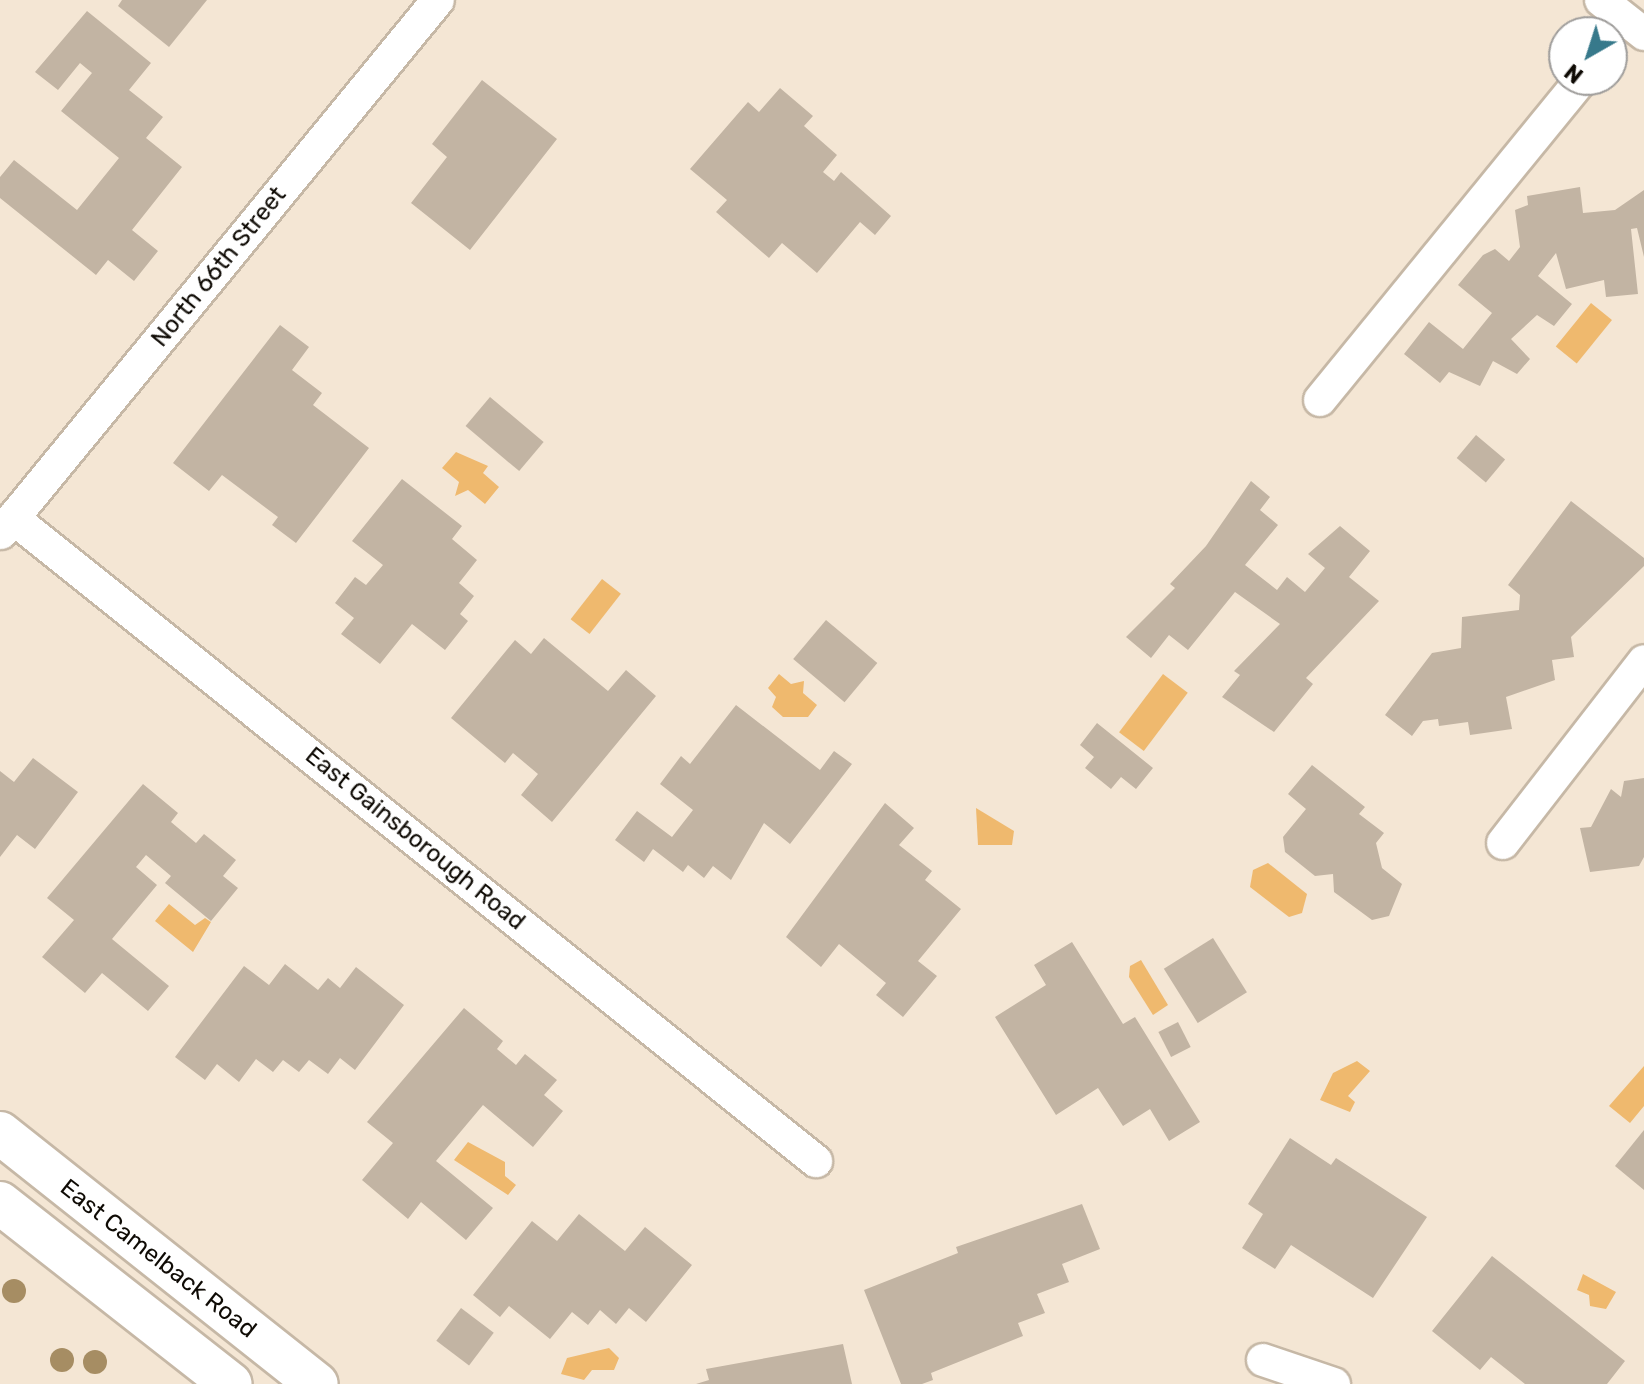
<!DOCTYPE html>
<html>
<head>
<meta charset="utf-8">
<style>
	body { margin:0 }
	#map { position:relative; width:1644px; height:1384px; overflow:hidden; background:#f4e6d4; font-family:Rubik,sans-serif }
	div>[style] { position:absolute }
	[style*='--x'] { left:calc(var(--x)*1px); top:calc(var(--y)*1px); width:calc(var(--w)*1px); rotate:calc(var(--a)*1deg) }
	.water>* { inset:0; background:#efb96e; transform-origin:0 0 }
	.building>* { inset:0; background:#c2b4a3; transform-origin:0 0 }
	.roads { filter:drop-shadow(2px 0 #c6b8a6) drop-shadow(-2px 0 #c6b8a6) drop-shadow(0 2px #c6b8a6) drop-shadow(0 -2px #c6b8a6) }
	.minor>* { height:32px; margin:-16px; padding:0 16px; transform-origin:16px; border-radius:16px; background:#fff }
	.major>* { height:42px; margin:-21px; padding:0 21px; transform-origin:21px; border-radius:21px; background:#fff }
	.trees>* { width:24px; height:24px; margin:-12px; border-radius:50%; background:#a68d63 }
	span { translate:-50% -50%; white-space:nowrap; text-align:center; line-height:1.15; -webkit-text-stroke:6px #fff; paint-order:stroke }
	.street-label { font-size:24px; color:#0f0b05 }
	.north { position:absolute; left:1548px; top:16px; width:80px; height:80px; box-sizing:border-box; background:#fff; border:2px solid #9f9d9b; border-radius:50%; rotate:219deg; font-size:22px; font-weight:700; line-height:32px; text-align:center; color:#0f0b05 }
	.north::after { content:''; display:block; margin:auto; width:28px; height:36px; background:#37798b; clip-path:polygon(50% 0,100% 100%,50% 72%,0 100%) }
</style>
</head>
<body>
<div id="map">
	<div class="water">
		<i style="left:1591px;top:303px;width:27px;height:56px;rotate:39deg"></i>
		<i style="clip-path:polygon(456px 452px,488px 466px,483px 473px,499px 487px,485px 504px,468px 490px,455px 496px,459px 482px,442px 468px)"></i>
		<i style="left:602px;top:579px;width:24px;height:51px;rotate:38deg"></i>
		<i style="clip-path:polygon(779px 674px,791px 684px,804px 681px,803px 693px,817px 705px,808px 717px,783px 717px,772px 707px,776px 697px,768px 688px)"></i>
		<i style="left:1163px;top:674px;width:31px;height:73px;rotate:37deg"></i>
		<i style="clip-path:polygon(976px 808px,1014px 831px,1012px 845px,978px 845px)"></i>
		<i style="clip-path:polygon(1268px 863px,1307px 894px,1302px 913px,1289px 917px,1250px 887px,1253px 870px)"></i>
		<i style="clip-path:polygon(169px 904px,195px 925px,205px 918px,211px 922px,193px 952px,155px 921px)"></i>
		<i style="clip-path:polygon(1141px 960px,1168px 1005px,1153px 1015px,1129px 977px,1130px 966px)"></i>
		<i style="clip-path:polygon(1357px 1061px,1370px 1071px,1348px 1096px,1355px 1102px,1350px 1112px,1320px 1100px,1333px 1073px)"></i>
		<i style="clip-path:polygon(1644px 1066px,1644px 1106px,1630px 1123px,1609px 1106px)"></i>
		<i style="clip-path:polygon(468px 1142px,505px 1162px,505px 1176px,516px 1185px,508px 1195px,454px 1160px)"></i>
		<i style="clip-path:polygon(1583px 1274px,1616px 1292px,1606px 1309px,1590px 1306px,1589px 1295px,1577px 1290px)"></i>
		<i style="clip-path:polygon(609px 1348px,619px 1358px,614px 1370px,592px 1370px,584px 1380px,561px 1374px,567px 1358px)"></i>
	</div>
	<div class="building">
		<i style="clip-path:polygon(122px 0,207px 0,169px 47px,118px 6px)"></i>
		<i style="clip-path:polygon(87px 11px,151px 63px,129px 90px,163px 117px,146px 138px,182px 167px,132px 230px,158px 251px,134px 281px,108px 260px,96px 275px,0 198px,0 177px,14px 160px,77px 210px,119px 158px,61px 111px,92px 73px,80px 63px,58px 90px,35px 72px)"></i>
		<i style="clip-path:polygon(482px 80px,557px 139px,470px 250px,411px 203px,447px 157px,432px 144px)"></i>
		<i style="clip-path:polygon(780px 88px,813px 116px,804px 126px,837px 155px,823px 172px,834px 181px,841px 172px,891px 216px,875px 235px,860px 222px,817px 273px,782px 243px,769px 258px,716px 212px,727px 200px,690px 169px,748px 102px,759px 112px)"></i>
		<i style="clip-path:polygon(1580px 187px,1583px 213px,1615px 210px,1644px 190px,1644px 257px,1637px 228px,1631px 229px,1638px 294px,1606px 297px,1604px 280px,1566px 289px,1556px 253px,1538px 276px,1572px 304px,1554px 326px,1537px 315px,1511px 339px,1530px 359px,1517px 374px,1493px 361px,1480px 386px,1449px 372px,1440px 383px,1404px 354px,1429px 322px,1463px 349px,1492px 313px,1458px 285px,1483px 255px,1495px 249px,1509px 261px,1520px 247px,1515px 210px,1528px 205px,1527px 196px)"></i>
		<i style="clip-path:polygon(280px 325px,309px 347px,292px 370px,322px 393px,313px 405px,369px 448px,296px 543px,272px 525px,278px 517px,222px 475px,209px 491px,173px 463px)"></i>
		<i style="left:490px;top:397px;width:70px;height:38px;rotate:40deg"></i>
		<i style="left:1476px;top:435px;width:38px;height:30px;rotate:40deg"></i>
		<i style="clip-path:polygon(402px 479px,462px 526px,452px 539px,477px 560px,459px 583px,474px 596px,460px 614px,468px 621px,445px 650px,412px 624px,380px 664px,341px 634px,354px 618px,335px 603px,355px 577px,366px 585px,383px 565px,352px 541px)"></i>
		<i style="clip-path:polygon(1251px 481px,1270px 497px,1260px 510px,1278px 525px,1245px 565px,1277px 590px,1287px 577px,1305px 592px,1325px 568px,1308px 554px,1340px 526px,1370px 551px,1349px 577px,1379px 601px,1306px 678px,1313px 684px,1274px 732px,1222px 697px,1240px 675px,1234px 671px,1280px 624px,1235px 592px,1188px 650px,1169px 635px,1151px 658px,1126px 637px,1175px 588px,1170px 584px,1206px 546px)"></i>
		<i style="clip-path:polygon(1571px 501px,1644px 558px,1644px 566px,1571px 637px,1574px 657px,1552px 660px,1555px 680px,1506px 697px,1512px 729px,1470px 735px,1468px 722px,1439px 726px,1438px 719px,1423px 721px,1412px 736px,1385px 715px,1432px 653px,1461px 648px,1462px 617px,1519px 610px,1520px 595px,1508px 585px)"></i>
		<i style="left:826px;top:620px;width:67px;height:51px;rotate:40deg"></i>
		<i style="clip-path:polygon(544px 638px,608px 691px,626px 670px,656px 696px,552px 822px,521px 795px,538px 774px,513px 753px,505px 763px,451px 718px,515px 640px,531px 654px)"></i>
		<i style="clip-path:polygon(736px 705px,820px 770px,834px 751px,852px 764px,790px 844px,764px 823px,731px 880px,713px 866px,704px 878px,688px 865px,683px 872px,653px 849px,644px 862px,615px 840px,637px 811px,672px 837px,693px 810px,660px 784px,681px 756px,690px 764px)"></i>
		<i style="clip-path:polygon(1097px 723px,1153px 768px,1136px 789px,1121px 777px,1111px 789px,1085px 768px,1094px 757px,1080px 745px)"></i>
		<i style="clip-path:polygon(33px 758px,78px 792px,35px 849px,17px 835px,0 857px,0 771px,14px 782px)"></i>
		<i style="clip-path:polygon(1312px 765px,1365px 807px,1359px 814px,1384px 833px,1376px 843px,1382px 868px,1402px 884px,1389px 916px,1372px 920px,1334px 892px,1333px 874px,1315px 876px,1285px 852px,1283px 837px,1306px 809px,1288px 794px)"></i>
		<i style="clip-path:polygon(1644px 778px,1644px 857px,1639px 866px,1590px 872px,1580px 828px,1591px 827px,1611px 789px,1621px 797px,1624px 781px)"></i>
		<i style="clip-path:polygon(143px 784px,178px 813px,171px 822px,196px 843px,204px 834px,236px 860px,223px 876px,238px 888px,211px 921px,165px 883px,171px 876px,146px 855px,136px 867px,157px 885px,112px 939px,169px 986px,148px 1011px,102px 973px,85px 993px,42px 957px,74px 920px,47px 898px)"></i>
		<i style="clip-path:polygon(885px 803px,914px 828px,899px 845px,932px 871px,925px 880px,961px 909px,918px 961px,937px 976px,903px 1017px,876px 995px,886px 983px,839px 944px,821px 967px,786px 937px)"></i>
		<i style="left:1213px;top:938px;width:64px;height:58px;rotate:58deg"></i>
		<i style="clip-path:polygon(1072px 942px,1123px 1024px,1135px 1017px,1200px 1122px,1169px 1141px,1150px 1109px,1123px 1126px,1098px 1088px,1056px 1115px,995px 1017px,1046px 985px,1034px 965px)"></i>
		<i style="clip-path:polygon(285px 964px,318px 990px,328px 978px,340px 988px,356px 967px,404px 1005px,355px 1070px,340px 1058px,328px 1074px,309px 1060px,299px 1072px,283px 1060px,273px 1072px,256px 1059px,239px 1082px,217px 1064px,205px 1080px,175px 1057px,244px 966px,269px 985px)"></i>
		<i style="clip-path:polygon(464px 1008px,503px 1041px,497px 1049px,516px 1065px,525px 1054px,557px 1080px,544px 1095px,563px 1111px,533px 1147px,483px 1105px,436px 1161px,493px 1208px,466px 1240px,421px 1202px,408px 1219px,362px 1180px,393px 1143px,367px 1122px)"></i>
		<i style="left:1178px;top:1022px;width:28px;height:22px;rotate:63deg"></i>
		<i style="clip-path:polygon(1644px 1130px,1644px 1190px,1615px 1166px)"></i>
		<i style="clip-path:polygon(1290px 1138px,1331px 1165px,1336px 1158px,1427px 1217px,1373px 1298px,1291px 1245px,1275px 1269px,1242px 1248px,1263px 1214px,1248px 1204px)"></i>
		<i style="clip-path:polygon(1082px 1204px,1100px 1249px,1062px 1264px,1069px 1282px,1037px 1294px,1045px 1313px,1018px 1323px,1023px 1336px,931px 1373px,933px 1380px,922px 1384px,901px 1384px,864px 1290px,958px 1253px,956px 1247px)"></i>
		<i style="clip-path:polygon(579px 1214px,625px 1251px,645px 1227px,692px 1265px,646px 1322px,629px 1308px,616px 1324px,600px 1310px,588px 1325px,572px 1312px,550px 1339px,509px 1306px,500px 1317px,473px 1295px,532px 1221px,557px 1241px)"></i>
		<i style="clip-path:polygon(1492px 1256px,1625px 1361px,1607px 1384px,1525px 1384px,1491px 1357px,1480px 1370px,1432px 1331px)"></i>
		<i style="left:461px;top:1308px;width:41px;height:41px;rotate:37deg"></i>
		<i style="clip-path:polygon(843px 1344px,852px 1384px,696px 1384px,709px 1380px,706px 1369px)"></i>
	</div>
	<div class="roads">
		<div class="minor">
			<i style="--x:1601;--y:0;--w:55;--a:38.3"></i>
			<i style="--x:1320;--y:400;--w:413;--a:-50.8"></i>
			<i style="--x:13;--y:518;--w:1029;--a:38.69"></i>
			<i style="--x:1;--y:533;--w:689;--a:-50.65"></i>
			<i style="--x:1503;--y:843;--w:230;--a:-52.2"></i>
			<i style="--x:1263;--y:1360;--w:75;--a:18.7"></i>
		</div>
		<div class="major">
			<i style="--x:0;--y:1133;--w:404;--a:38.4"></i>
			<i style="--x:0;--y:1203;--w:293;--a:38.1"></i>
		</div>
	</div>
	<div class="trees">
		<i style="left:14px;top:1291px"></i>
		<i style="left:62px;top:1360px"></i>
		<i style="left:95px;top:1362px"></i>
	</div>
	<div class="street-label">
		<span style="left:219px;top:267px;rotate:-51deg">North 66th Street</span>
		<span style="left:415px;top:839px;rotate:39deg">East Gainsborough Road</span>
		<span style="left:158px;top:1259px;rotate:38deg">East Camelback Road</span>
	</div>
	<div class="north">N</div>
</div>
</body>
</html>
